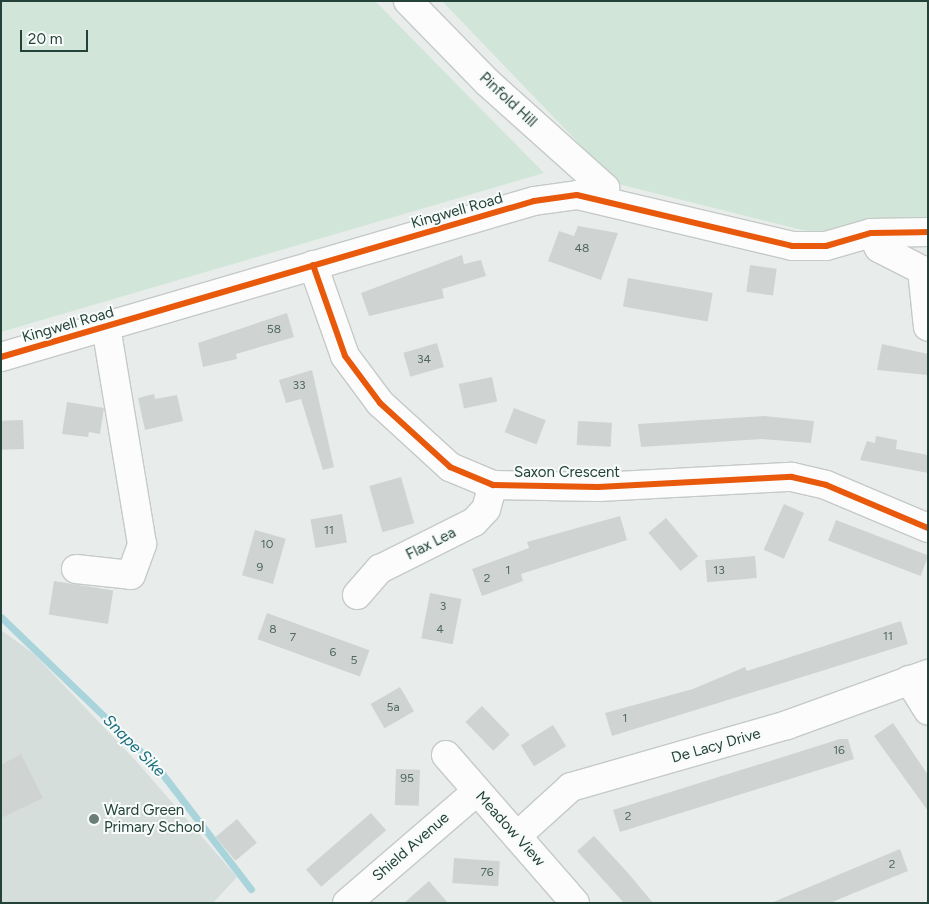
<!DOCTYPE html>
<html>
<head>
<meta charset="utf-8">
<style>
	body { margin:0 }
	#map { position:relative; width:929px; height:904px; overflow:hidden; background:#e8edeb; font-family:Figtree,sans-serif }
	div>[style] { position:absolute }
	[style*='--x'] { left:calc(var(--x)*1px); top:calc(var(--y)*1px); width:calc(var(--w)*1px); rotate:calc(var(--a)*1deg) }
	.built>* { inset:0; background:#d6dedb }
	.green>* { inset:0; background:#d1e6d8 }
	.stream>* { height:7px; margin:-3.5px; padding:0 3.5px; transform-origin:3.5px; border-radius:3.5px; background:#a9d4db }
	.building>* { inset:0; background:#cfd4d2; transform-origin:0 0 }
	.roads { filter:drop-shadow(1px 0 #c5cac8) drop-shadow(-1px 0 #c5cac8) drop-shadow(0 1px #c5cac8) drop-shadow(0 -1px #c5cac8) }
	.minor>* { height:28px; margin:-14px; padding:0 14px; transform-origin:14px; border-radius:14px; background:#fcfcfc }
	.cycleway>* { height:6px; margin:-3px; padding:0 3px; transform-origin:3px; border-radius:3px; background:#e8590c }
	.dots>* { width:14px; height:14px; translate:-50% -50%; box-sizing:border-box; border:2px solid #f7fbf9; border-radius:50% }
	span { translate:-50% -50%; white-space:nowrap; text-align:center; line-height:1.15; -webkit-text-stroke:4px #f7fbf9; paint-order:stroke }
	.number-label { font-size:12px; color:#506761 }
	.number-label span { -webkit-text-stroke-width:0 }
	.street-label { font-size:15px; color:#24423a }
	.poi-label { font-size:15px; color:#24423a }
	.left { translate:0 -50%; text-align:left }
	.water-label { font-size:16px; color:#1c6f80; font-style:italic }
	.frame { position:absolute; inset:0; border:2px solid #24423a; pointer-events:none }
	.scale { position:absolute; left:20px; top:30px; width:68px; height:22px; box-sizing:border-box; border:2px solid #24423a; border-top:0; padding-left:6px; font-size:15px; line-height:18px; white-space:nowrap; color:#24423a; -webkit-text-stroke:4px #f7fbf9; paint-order:stroke }
</style>
</head>
<body>
<div id="map">
	<div class="built">
		<i style="clip-path:polygon(1px 630px,34px 654px,136px 761px,237px 877px,213px 903px,1px 903px)"></i>
	</div>
	<div class="green">
		<i style="clip-path:polygon(1px 1px,375px 1px,544px 173px,1px 332px)"></i>
		<i style="clip-path:polygon(442px 1px,928px 1px,928px 219px,810px 232px,618px 184px)"></i>
	</div>
	<div class="stream">
		<i style="--x:1;--y:617;--w:216;--a:43.9"></i>
		<i style="--x:157;--y:767;--w:154;--a:52.4"></i>
	</div>
	<div class="building">
		<i style="clip-path:polygon(578px 226px,618px 233px,601px 280px,548px 261px,559px 231px,574px 236px)"></i>
		<i style="clip-path:polygon(462px 255px,464px 264px,481px 260px,486px 276px,442px 289px,444px 298px,369px 316px,361px 293px)"></i>
		<i style="left:750px;top:265px;width:27px;height:27px;rotate:8deg"></i>
		<i style="left:628px;top:278px;width:86px;height:29px;rotate:10deg"></i>
		<i style="clip-path:polygon(287px 313px,294px 337px,236px 354px,237px 359px,203px 367px,198px 343px)"></i>
		<i style="left:437px;top:343px;width:25px;height:35px;rotate:74deg"></i>
		<i style="clip-path:polygon(882px 344px,928px 354px,928px 375px,877px 370px)"></i>
		<i style="clip-path:polygon(312px 370px,334px 467px,323px 470px,301px 399px,286px 403px,279px 380px)"></i>
		<i style="left:492px;top:377px;width:25px;height:34px;rotate:78deg"></i>
		<i style="clip-path:polygon(154px 394px,155px 399px,177px 395px,183px 421px,145px 430px,138px 398px)"></i>
		<i style="clip-path:polygon(67px 402px,104px 408px,100px 434px,89px 432px,88px 437px,62px 434px)"></i>
		<i style="left:514px;top:408px;width:34px;height:26px;rotate:21deg"></i>
		<i style="clip-path:polygon(764px 416px,814px 421px,811px 443px,762px 439px,641px 447px,638px 424px)"></i>
		<i style="left:23px;top:420px;width:29px;height:22px;rotate:88deg"></i>
		<i style="left:578px;top:421px;width:34px;height:24px;rotate:3deg"></i>
		<i style="clip-path:polygon(876px 436px,897px 440px,896px 449px,928px 455px,928px 473px,860px 460px,867px 441px,875px 443px)"></i>
		<i style="left:401px;top:477px;width:48px;height:33px;rotate:74deg"></i>
		<i style="left:784px;top:504px;width:22px;height:50px;rotate:24deg"></i>
		<i style="left:342px;top:514px;width:29px;height:32px;rotate:80deg"></i>
		<i style="clip-path:polygon(620px 516px,627px 540px,521px 574px,523px 581px,482px 596px,472px 569px,529px 548px,527px 542px)"></i>
		<i style="left:666px;top:518px;width:50px;height:23px;rotate:50deg"></i>
		<i style="left:836px;top:520px;width:99px;height:22px;rotate:21deg"></i>
		<i style="left:255px;top:530px;width:32px;height:47px;rotate:16deg"></i>
		<i style="left:755px;top:556px;width:22px;height:50px;rotate:85deg"></i>
		<i style="left:54px;top:581px;width:60px;height:34px;rotate:9deg"></i>
		<i style="left:430px;top:593px;width:32px;height:46px;rotate:11deg"></i>
		<i style="left:267px;top:613px;width:109px;height:28px;rotate:20deg"></i>
		<i style="clip-path:polygon(901px 621px,908px 644px,612px 736px,605px 713px,693px 689px,745px 667px,747px 671px)"></i>
		<i style="left:400px;top:687px;width:28px;height:34px;rotate:60deg"></i>
		<i style="left:482px;top:706px;width:40px;height:23px;rotate:46deg"></i>
		<i style="clip-path:polygon(893px 723px,928px 775px,928px 811px,874px 736px)"></i>
		<i style="left:553px;top:725px;width:25px;height:38px;rotate:58deg"></i>
		<i style="clip-path:polygon(840px 739px,848px 739px,854px 759px,620px 832px,613px 810px)"></i>
		<i style="clip-path:polygon(21px 754px,43px 798px,1px 818px,1px 765px)"></i>
		<i style="left:396px;top:769px;width:24px;height:36px;rotate:2deg"></i>
		<i style="left:371px;top:813px;width:23px;height:86px;rotate:49deg"></i>
		<i style="left:237px;top:819px;width:31px;height:28px;rotate:50deg"></i>
		<i style="clip-path:polygon(594px 836px,628px 873px,653px 903px,624px 903px,577px 851px)"></i>
		<i style="clip-path:polygon(900px 849px,908px 871px,849px 895px,830px 903px,771px 903px)"></i>
		<i style="left:454px;top:858px;width:46px;height:25px;rotate:4deg"></i>
		<i style="clip-path:polygon(429px 881px,448px 903px,404px 903px)"></i>
	</div>
	<div class="roads">
		<div class="minor">
			<i style="--x:408;--y:1;--w:113;--a:45.7"></i>
			<i style="--x:487;--y:82;--w:159;--a:41.9"></i>
			<i style="--x:605;--y:188;--w:10;--a:90"></i>
			<i style="--x:871;--y:233;--w:17;--a:62"></i>
			<i style="--x:879;--y:248;--w:48;--a:27.1"></i>
			<i style="--x:922;--y:270;--w:57;--a:84"></i>
			<i style="--x:313;--y:265;--w:96;--a:70.6"></i>
			<i style="--x:345;--y:356;--w:59;--a:53.3"></i>
			<i style="--x:380;--y:403;--w:95;--a:42.4"></i>
			<i style="--x:450;--y:467;--w:47;--a:22.7"></i>
			<i style="--x:493;--y:485;--w:105;--a:1.1"></i>
			<i style="--x:598;--y:487;--w:194;--a:-3"></i>
			<i style="--x:792;--y:477;--w:35;--a:13"></i>
			<i style="--x:826;--y:485;--w:111;--a:22.9"></i>
			<i style="--x:1;--y:357;--w:555;--a:-16.31"></i>
			<i style="--x:534;--y:201;--w:43;--a:-7.9"></i>
			<i style="--x:577;--y:195;--w:221;--a:13.3"></i>
			<i style="--x:792;--y:246;--w:34;--a:0"></i>
			<i style="--x:826;--y:246;--w:47;--a:-16.1"></i>
			<i style="--x:871;--y:233;--w:57;--a:-1"></i>
			<i style="--x:76;--y:569;--w:55;--a:6.2"></i>
			<i style="--x:131;--y:575;--w:33;--a:-70"></i>
			<i style="--x:142;--y:544;--w:220;--a:-99.4"></i>
			<i style="--x:357;--y:595;--w:35;--a:-49"></i>
			<i style="--x:380;--y:569;--w:105;--a:-26.6"></i>
			<i style="--x:474;--y:522;--w:18;--a:-47"></i>
			<i style="--x:486;--y:509;--w:25;--a:-74"></i>
			<i style="--x:909;--y:680;--w:36;--a:58"></i>
			<i style="--x:446;--y:755;--w:196;--a:48.9"></i>
			<i style="--x:517;--y:836;--w:73;--a:-42.2"></i>
			<i style="--x:571;--y:787;--w:225;--a:-16"></i>
			<i style="--x:787;--y:725;--w:150;--a:-19.9"></i>
			<i style="--x:347;--y:903;--w:170;--a:-40.7"></i>
		</div>
	</div>
	<div class="cycleway">
		<i style="--x:313;--y:265;--w:96;--a:70.6"></i>
		<i style="--x:345;--y:356;--w:59;--a:53.3"></i>
		<i style="--x:380;--y:403;--w:95;--a:42.4"></i>
		<i style="--x:450;--y:467;--w:47;--a:22.7"></i>
		<i style="--x:493;--y:485;--w:105;--a:1.1"></i>
		<i style="--x:598;--y:487;--w:194;--a:-3"></i>
		<i style="--x:792;--y:477;--w:35;--a:13"></i>
		<i style="--x:826;--y:485;--w:111;--a:22.9"></i>
		<i style="--x:1;--y:357;--w:555;--a:-16.31"></i>
		<i style="--x:534;--y:201;--w:43;--a:-7.9"></i>
		<i style="--x:577;--y:195;--w:221;--a:13.3"></i>
		<i style="--x:792;--y:246;--w:34;--a:0"></i>
		<i style="--x:826;--y:246;--w:47;--a:-16.1"></i>
		<i style="--x:871;--y:233;--w:57;--a:-1"></i>
	</div>
	<div class="dots">
		<i style="left:94px;top:819px;background:#697e78"></i>
	</div>
	<div class="number-label">
		<span style="left:582px;top:249px">48</span>
		<span style="left:274px;top:330px">58</span>
		<span style="left:424px;top:360px">34</span>
		<span style="left:299px;top:386px">33</span>
		<span style="left:329px;top:531px">11</span>
		<span style="left:267px;top:545px">10</span>
		<span style="left:260px;top:568px">9</span>
		<span style="left:508px;top:571px">1</span>
		<span style="left:719px;top:571px">13</span>
		<span style="left:487px;top:579px">2</span>
		<span style="left:443px;top:607px">3</span>
		<span style="left:273px;top:630px">8</span>
		<span style="left:440px;top:630px">4</span>
		<span style="left:888px;top:637px">11</span>
		<span style="left:293px;top:638px">7</span>
		<span style="left:333px;top:653px">6</span>
		<span style="left:354px;top:661px">5</span>
		<span style="left:393px;top:708px">5a</span>
		<span style="left:625px;top:719px">1</span>
		<span style="left:839px;top:751px">16</span>
		<span style="left:407px;top:779px">95</span>
		<span style="left:628px;top:817px">2</span>
		<span style="left:892px;top:865px">2</span>
		<span style="left:487px;top:873px">76</span>
	</div>
	<div class="street-label">
		<span style="left:508px;top:100px;rotate:43deg">Pinfold Hill</span>
		<span style="left:457px;top:211px;rotate:-16deg">Kingwell Road</span>
		<span style="left:68px;top:325px;rotate:-16deg">Kingwell Road</span>
		<span style="left:567px;top:473px">Saxon Crescent</span>
		<span style="left:431px;top:544px;rotate:-27deg">Flax Lea</span>
		<span style="left:716px;top:746px;rotate:-16deg">De Lacy Drive</span>
		<span style="left:510px;top:829px;rotate:48deg">Meadow View</span>
		<span style="left:411px;top:847px;rotate:-41deg">Shield Avenue</span>
	</div>
	<div class="poi-label">
		<span class="left" style="left:104px;top:819px">Ward Green<br>Primary School</span>
	</div>
	<div class="water-label">
		<span style="left:134px;top:746px;rotate:45deg">Snape Sike</span>
	</div>
	<div class="frame"></div>
	<div class="scale">20 m</div>
</div>
</body>
</html>
